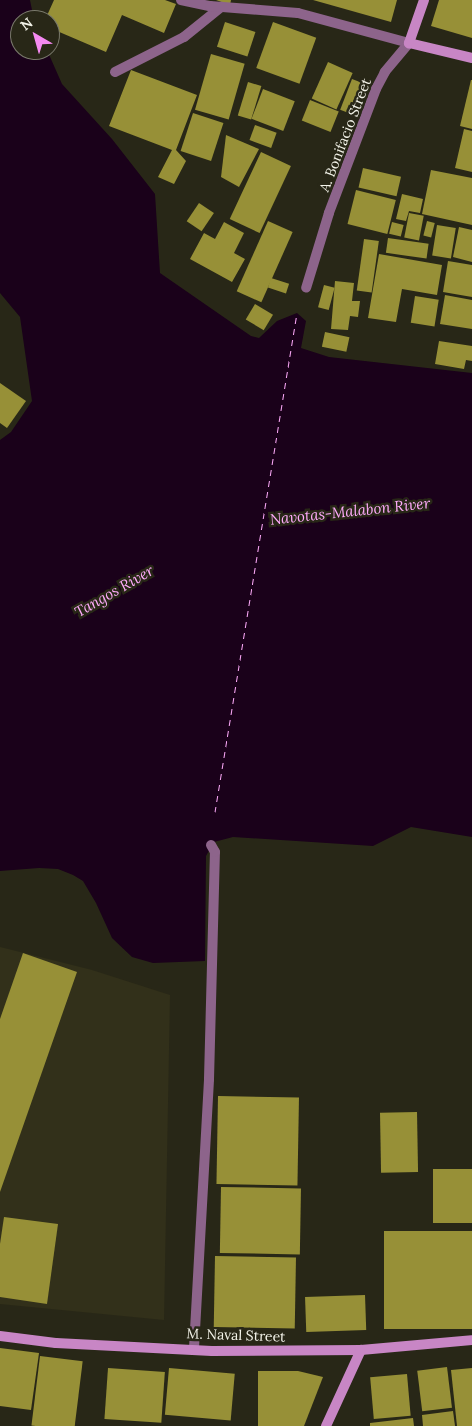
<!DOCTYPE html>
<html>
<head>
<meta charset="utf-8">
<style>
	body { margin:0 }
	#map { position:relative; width:472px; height:1426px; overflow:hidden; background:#282717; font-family:Lora,serif }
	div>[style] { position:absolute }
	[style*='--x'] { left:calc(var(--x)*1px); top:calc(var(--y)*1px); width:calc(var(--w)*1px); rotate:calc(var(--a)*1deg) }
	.built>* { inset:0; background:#32301a }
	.water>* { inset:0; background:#1a011a }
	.ferry>* { height:1px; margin-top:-0.5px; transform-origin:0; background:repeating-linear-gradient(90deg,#ffabfb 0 6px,transparent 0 11px) }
	.building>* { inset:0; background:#979037; transform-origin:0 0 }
	.lane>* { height:10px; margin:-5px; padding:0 5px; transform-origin:5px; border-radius:5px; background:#8d648b }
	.street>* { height:10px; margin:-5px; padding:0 5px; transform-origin:5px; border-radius:5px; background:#8d648b }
	.secondary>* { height:10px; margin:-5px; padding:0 5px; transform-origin:5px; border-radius:5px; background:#c886c5 }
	span { translate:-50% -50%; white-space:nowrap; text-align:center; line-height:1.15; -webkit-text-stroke:5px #282717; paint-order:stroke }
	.street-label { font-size:14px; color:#f3f3e9 }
	.water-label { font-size:15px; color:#ffabfb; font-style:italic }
	.north { position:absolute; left:10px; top:10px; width:50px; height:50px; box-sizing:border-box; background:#282717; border:1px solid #79796b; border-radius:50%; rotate:322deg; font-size:14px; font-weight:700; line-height:20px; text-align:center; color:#f3f3e9 }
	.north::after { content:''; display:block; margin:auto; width:18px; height:22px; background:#f489f1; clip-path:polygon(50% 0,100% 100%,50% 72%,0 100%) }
</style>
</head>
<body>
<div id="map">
	<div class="built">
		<i style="clip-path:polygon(0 947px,92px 970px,170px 995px,164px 1320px,0 1304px)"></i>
	</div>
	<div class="water">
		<i style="clip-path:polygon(0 0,30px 0,34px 20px,20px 20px,20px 50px,47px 50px,62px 84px,112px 139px,155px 194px,160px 273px,251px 336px,259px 338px,277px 321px,297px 313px,306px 321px,301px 348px,329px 357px,472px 373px,472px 837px,411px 827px,373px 846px,233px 837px,214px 842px,206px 856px,205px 961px,153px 963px,132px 957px,112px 938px,96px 903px,83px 881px,73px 875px,58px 869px,39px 868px,0 871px,0 440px,11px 432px,32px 401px,20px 317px,0 293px)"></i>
	</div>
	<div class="ferry">
		<i style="--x:215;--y:812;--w:506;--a:-80.67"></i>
	</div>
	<div class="building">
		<i style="clip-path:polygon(54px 0,165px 0,176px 4px,164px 33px,122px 15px,106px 52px,50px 28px,50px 20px,45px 20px)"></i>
		<i style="clip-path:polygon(216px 0,231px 0,230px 5px)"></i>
		<i style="clip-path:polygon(313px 0,397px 0,391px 22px)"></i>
		<i style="clip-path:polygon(439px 0,472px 0,472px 38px,431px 26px)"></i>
		<i style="left:225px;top:22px;width:32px;height:26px;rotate:18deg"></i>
		<i style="left:273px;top:22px;width:46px;height:49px;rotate:20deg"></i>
		<i style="left:211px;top:54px;width:35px;height:58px;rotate:16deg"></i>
		<i style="left:328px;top:62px;width:27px;height:40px;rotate:24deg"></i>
		<i style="clip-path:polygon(131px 70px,197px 95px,176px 150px,186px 161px,174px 184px,158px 177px,172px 150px,109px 126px)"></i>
		<i style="left:352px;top:79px;width:19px;height:33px;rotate:21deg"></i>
		<i style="clip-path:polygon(471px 80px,472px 80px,472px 129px,460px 126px)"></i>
		<i style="left:248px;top:82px;width:14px;height:35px;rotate:17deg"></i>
		<i style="left:263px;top:89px;width:34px;height:32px;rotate:21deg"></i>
		<i style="left:310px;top:100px;width:31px;height:22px;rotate:22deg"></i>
		<i style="left:193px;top:113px;width:32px;height:40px;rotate:18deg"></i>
		<i style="left:255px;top:125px;width:23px;height:16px;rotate:20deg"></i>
		<i style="clip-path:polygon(464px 129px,472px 131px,472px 172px,455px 168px)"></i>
		<i style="clip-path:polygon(226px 135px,259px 149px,239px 187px,221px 177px)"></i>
		<i style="left:261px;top:152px;width:33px;height:74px;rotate:25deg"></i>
		<i style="left:363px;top:168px;width:39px;height:20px;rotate:13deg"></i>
		<i style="clip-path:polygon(431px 170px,472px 178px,472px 225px,422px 214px)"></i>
		<i style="left:356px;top:190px;width:41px;height:35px;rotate:14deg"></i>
		<i style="clip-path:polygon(402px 194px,423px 199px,420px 213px,409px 211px,406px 221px,396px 219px)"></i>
		<i style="left:199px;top:203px;width:18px;height:22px;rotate:34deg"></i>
		<i style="left:409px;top:213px;width:15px;height:25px;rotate:11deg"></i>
		<i style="left:268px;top:221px;width:27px;height:77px;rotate:24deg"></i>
		<i style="left:427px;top:221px;width:8px;height:15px;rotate:14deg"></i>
		<i style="clip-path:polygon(224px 222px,244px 233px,234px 253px,245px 259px,232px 282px,190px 259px,204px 233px,215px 239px)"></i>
		<i style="left:392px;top:222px;width:12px;height:12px;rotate:14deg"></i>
		<i style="left:437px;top:225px;width:19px;height:31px;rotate:9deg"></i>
		<i style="clip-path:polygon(459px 227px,472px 230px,472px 262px,453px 257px)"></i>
		<i style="left:388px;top:238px;width:41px;height:15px;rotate:8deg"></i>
		<i style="left:364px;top:239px;width:15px;height:52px;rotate:8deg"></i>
		<i style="clip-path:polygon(379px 254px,442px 265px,437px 295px,402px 289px,396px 322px,368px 318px)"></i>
		<i style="clip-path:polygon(448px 261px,472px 265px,472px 297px,443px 292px)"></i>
		<i style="left:271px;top:278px;width:19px;height:10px;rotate:18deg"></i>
		<i style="clip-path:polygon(335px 281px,354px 283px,352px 301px,360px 301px,358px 317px,350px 316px,348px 330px,331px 329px)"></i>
		<i style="left:324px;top:285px;width:11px;height:23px;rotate:15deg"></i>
		<i style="clip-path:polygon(445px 295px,472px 300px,472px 329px,440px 324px)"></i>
		<i style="left:415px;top:296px;width:24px;height:27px;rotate:9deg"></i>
		<i style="left:255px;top:304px;width:21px;height:18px;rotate:31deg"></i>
		<i style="left:325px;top:332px;width:25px;height:15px;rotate:12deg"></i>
		<i style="clip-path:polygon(439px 341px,472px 346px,472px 361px,466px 360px,464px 369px,435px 364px)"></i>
		<i style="clip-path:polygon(0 383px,26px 401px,7px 428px,0 423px)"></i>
		<i style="clip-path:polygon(23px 953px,77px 972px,0 1192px,0 1019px)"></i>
		<i style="left:218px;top:1096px;width:81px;height:88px;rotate:1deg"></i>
		<i style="left:417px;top:1112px;width:60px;height:37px;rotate:89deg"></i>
		<i style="left:472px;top:1169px;width:54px;height:39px;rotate:90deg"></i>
		<i style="left:221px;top:1187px;width:80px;height:66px;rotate:1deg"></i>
		<i style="clip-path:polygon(4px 1217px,58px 1224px,47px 1304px,0 1297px,0 1244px)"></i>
		<i style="left:472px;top:1231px;width:98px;height:88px;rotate:90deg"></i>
		<i style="left:215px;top:1256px;width:81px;height:71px;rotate:1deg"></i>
		<i style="left:365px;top:1295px;width:35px;height:60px;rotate:88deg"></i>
		<i style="clip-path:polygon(0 1348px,39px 1353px,31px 1410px,0 1406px)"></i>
		<i style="left:40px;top:1356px;width:43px;height:70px;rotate:7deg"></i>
		<i style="left:447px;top:1367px;width:41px;height:30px;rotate:83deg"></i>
		<i style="left:108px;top:1368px;width:57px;height:51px;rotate:4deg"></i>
		<i style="left:169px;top:1368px;width:66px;height:47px;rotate:5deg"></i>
		<i style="clip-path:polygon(472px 1368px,472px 1426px,457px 1426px,451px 1370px)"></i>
		<i style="clip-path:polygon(258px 1371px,298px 1371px,323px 1377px,304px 1426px,258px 1426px)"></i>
		<i style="left:407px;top:1374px;width:42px;height:37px;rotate:85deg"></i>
		<i style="clip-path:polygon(453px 1411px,455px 1426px,423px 1426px,422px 1415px)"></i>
		<i style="clip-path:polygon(413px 1418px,414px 1426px,370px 1426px,370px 1423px)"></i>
	</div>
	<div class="lane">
		<i style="--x:115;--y:72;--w:77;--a:-26.9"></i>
		<i style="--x:184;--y:37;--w:48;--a:-39"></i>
		<i style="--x:194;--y:1348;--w:269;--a:-86.8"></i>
		<i style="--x:209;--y:1079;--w:227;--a:-88.5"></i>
		<i style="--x:215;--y:852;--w:8;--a:-120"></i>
	</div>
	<div class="street">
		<i style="--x:181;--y:0;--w:30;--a:12"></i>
		<i style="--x:210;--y:6;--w:88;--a:4.5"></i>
		<i style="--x:298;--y:13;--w:115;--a:15.1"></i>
		<i style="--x:409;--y:43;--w:38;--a:130"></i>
		<i style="--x:385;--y:72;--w:19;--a:118"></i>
		<i style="--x:376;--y:89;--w:133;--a:110.8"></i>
		<i style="--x:329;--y:213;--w:78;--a:107"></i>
	</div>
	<div class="secondary">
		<i style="--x:424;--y:0;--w:46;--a:109.2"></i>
		<i style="--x:409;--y:43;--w:65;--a:13.4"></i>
		<i style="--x:0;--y:1336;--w:56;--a:7.1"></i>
		<i style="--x:56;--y:1343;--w:156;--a:2.9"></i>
		<i style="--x:212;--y:1351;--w:149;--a:-0.4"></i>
		<i style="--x:361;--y:1350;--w:111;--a:-5.1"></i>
		<i style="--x:326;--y:1426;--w:84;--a:-65.3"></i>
	</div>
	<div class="street-label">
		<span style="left:345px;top:135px;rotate:-69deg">A. Bonifacio Street</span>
		<span style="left:236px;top:1335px;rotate:2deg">M. Naval Street</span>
	</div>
	<div class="water-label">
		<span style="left:350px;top:511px;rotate:-6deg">Navotas-Malabon River</span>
		<span style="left:114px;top:591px;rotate:-30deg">Tangos River</span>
	</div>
	<div class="north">N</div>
</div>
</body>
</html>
